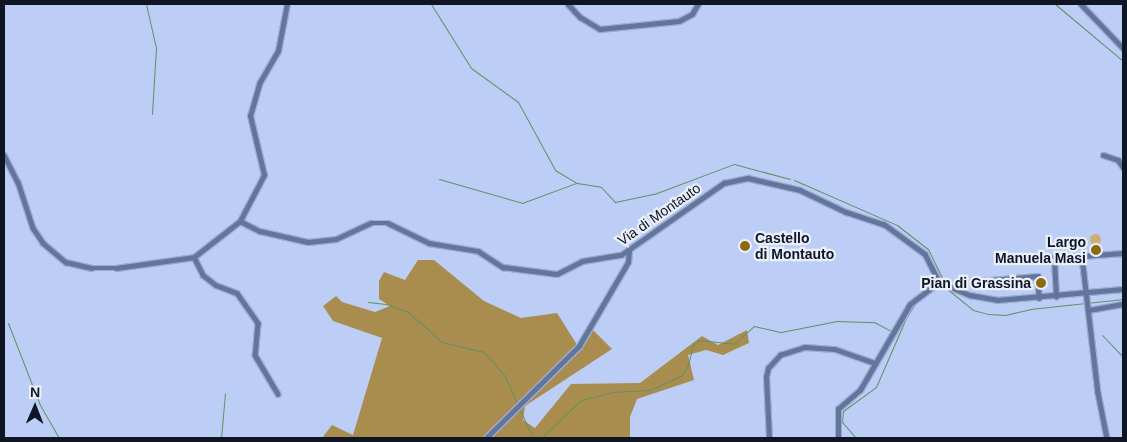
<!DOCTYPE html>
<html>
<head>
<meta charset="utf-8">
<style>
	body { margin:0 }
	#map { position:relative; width:1127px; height:442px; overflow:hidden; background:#bccef6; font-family:Arial,sans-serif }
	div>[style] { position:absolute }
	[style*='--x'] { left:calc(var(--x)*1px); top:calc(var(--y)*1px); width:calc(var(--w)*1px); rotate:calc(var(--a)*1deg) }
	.green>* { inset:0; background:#c9b079 }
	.round { border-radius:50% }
	.forest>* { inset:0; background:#a98d4f }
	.stream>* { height:1px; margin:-0.5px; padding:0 0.5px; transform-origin:0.5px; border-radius:0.5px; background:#609163 }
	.roads { filter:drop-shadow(1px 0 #9dadd0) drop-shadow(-1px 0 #9dadd0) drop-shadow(0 1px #9dadd0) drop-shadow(0 -1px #9dadd0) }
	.street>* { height:4.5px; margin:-2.25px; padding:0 2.25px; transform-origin:2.25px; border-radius:2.25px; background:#63759d }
	.dots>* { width:14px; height:14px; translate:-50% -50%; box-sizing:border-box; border:2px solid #e9effb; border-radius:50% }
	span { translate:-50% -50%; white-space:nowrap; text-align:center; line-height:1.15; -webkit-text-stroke:4.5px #e9effb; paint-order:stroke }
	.street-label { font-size:14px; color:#0f1523 }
	.poi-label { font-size:14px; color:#0f1523; font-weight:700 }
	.left { translate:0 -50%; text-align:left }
	.right { translate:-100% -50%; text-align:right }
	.frame { position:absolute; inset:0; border:5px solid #0f1523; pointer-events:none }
	.north { position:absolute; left:10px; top:382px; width:50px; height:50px; -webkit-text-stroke:4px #e9effb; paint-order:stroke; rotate:1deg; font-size:14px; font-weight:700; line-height:20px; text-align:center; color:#0f1523 }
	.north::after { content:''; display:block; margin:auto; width:18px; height:22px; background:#0f1523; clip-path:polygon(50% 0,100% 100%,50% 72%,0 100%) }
</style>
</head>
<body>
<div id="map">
	<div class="green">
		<i class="round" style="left:1089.5px;top:233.5px;width:11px;height:11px"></i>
	</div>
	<div class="forest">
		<i style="clip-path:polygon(418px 260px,434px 260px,484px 301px,521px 318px,557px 313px,581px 351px,593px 330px,612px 349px,525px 406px,523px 420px,535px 428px,571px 384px,640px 383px,702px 336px,718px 345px,747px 330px,749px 343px,723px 355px,706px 350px,688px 355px,694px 380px,637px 399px,630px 417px,630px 438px,322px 438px,332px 425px,353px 435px,382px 338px,333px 321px,323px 306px,336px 296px,342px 302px,375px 312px,390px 306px,379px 299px,379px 281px,384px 272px,405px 280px)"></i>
	</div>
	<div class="stream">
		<i style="--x:146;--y:4;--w:45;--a:77.2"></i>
		<i style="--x:156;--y:48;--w:66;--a:93.5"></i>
		<i style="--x:431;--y:4;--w:75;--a:58"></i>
		<i style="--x:471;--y:68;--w:58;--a:35.9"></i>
		<i style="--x:518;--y:102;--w:77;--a:61.4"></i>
		<i style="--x:555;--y:170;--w:26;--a:31"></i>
		<i style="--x:577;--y:183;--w:24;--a:9"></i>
		<i style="--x:601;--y:187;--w:21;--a:47"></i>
		<i style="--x:615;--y:202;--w:40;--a:-12"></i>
		<i style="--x:654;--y:194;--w:85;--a:-20.6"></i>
		<i style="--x:734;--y:164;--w:58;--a:15"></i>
		<i style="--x:1055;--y:4;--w:89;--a:40"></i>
		<i style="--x:439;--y:179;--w:86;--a:16.1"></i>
		<i style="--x:522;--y:203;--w:58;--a:-20.3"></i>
		<i style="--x:794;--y:180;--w:112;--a:23.6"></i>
		<i style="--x:897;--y:225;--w:39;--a:38"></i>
		<i style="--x:928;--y:249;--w:34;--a:64"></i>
		<i style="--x:934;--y:289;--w:12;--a:-5"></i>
		<i style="--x:946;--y:288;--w:35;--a:39"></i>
		<i style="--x:973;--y:310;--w:16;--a:15"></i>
		<i style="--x:988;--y:314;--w:17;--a:3"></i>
		<i style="--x:1005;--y:315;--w:26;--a:-13"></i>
		<i style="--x:1030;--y:309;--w:94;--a:-6.1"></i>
		<i style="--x:368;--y:302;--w:18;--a:6"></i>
		<i style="--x:386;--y:304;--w:23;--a:20"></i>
		<i style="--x:408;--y:312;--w:45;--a:41.4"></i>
		<i style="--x:442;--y:342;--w:43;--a:13.4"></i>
		<i style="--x:484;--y:352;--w:32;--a:49"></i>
		<i style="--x:505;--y:376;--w:32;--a:66"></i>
		<i style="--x:8;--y:323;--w:88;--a:68.7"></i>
		<i style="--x:40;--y:405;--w:38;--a:60"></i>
		<i style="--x:1102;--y:335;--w:30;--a:46"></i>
		<i style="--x:519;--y:408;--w:33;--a:65"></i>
		<i style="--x:221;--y:438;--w:45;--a:-84.9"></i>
		<i style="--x:541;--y:438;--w:55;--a:-43.5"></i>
		<i style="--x:581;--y:400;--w:33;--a:-14"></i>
		<i style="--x:613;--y:392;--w:37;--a:-3"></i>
		<i style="--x:650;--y:390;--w:35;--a:-25"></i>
		<i style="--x:682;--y:375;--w:12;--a:-59"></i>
		<i style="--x:688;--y:365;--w:21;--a:-76"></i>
		<i style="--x:693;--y:345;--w:7;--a:-45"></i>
		<i style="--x:698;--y:340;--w:36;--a:6"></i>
		<i style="--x:734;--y:344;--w:27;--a:-42"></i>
		<i style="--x:754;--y:326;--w:28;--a:13"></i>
		<i style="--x:781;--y:332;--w:57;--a:-11.1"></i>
		<i style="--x:837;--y:321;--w:37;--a:2"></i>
		<i style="--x:874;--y:322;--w:19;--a:28"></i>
		<i style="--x:856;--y:438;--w:21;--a:-131"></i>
		<i style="--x:842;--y:422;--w:11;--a:-85"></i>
		<i style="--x:843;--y:411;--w:41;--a:-36"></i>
		<i style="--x:876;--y:387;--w:75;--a:-66.5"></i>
		<i style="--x:906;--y:318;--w:19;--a:-58"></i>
	</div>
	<div class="roads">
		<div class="street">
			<i style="--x:568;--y:4;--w:18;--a:47"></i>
			<i style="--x:580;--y:17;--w:23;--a:31"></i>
			<i style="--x:600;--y:29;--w:79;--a:-5.8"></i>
			<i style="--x:679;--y:21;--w:15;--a:-28"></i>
			<i style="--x:692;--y:14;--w:12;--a:-59"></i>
			<i style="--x:1081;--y:4;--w:61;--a:46.3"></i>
			<i style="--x:4;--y:155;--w:30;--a:63"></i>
			<i style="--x:18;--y:182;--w:48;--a:71.9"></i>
			<i style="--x:33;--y:228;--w:18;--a:56"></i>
			<i style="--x:43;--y:243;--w:30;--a:40"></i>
			<i style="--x:66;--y:262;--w:26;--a:13"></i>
			<i style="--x:91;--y:268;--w:25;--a:0"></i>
			<i style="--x:116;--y:268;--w:79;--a:-8"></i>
			<i style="--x:194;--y:257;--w:58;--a:-38"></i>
			<i style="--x:240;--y:221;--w:22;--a:27"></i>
			<i style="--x:260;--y:231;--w:49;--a:12.9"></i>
			<i style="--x:308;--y:242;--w:28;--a:-6"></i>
			<i style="--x:336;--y:239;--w:38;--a:-25"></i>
			<i style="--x:371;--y:223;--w:17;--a:0"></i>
			<i style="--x:388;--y:223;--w:46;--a:26"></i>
			<i style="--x:429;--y:243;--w:50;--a:9.3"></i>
			<i style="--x:478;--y:251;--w:30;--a:33"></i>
			<i style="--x:503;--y:267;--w:54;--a:7.4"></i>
			<i style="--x:557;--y:274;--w:28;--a:-27"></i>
			<i style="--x:582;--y:261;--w:39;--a:-9"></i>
			<i style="--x:621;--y:255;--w:126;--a:-35"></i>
			<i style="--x:724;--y:183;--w:25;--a:-12"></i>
			<i style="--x:748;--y:178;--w:53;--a:13"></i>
			<i style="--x:800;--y:190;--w:51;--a:25.6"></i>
			<i style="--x:846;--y:212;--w:40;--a:18"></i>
			<i style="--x:884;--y:224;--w:51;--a:36.2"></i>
			<i style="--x:925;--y:254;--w:31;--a:63"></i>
			<i style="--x:1103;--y:155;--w:16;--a:18"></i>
			<i style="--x:1118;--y:160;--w:9;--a:54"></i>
			<i style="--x:240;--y:221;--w:52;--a:-62.4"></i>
			<i style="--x:264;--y:175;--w:61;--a:-103.3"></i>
			<i style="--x:250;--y:116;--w:35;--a:-74"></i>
			<i style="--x:260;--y:82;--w:36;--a:-60"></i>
			<i style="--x:278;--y:51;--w:48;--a:-79.2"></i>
			<i style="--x:194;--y:257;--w:20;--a:63"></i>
			<i style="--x:203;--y:275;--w:16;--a:38"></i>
			<i style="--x:216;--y:285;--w:22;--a:21"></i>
			<i style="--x:237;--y:293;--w:37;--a:55"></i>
			<i style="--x:258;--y:323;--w:32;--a:95"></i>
			<i style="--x:255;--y:355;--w:45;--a:59.5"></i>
			<i style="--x:1082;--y:257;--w:137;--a:83.3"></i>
			<i style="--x:1098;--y:393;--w:46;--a:78.7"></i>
			<i style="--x:979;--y:281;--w:59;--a:-4.8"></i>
			<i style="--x:1038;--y:276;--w:22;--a:87"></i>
			<i style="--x:939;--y:282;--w:34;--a:23"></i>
			<i style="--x:970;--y:295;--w:27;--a:10"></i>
			<i style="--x:997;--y:300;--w:126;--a:-5"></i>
			<i style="--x:1056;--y:297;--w:39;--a:-93"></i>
			<i style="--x:1054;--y:258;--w:69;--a:-4.1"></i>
			<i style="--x:1089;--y:310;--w:35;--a:-10"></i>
			<i style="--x:486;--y:438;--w:131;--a:-44.7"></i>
			<i style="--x:579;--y:346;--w:97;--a:-59.7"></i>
			<i style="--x:628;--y:262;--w:11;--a:-85"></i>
			<i style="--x:769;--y:438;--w:61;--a:-92.8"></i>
			<i style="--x:766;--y:377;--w:9;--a:-77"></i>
			<i style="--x:768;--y:368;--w:18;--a:-47"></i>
			<i style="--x:780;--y:355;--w:26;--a:-18"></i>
			<i style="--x:805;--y:347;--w:30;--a:4"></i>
			<i style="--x:835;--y:349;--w:42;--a:19.3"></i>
			<i style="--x:838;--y:438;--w:29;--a:-90"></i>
			<i style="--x:838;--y:409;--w:29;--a:-41"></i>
			<i style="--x:860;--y:390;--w:99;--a:-59.8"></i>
			<i style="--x:910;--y:304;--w:36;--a:-37"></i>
		</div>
	</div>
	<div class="dots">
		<i style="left:745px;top:246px;background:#8c6b0c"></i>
		<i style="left:1096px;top:250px;background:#8c6b0c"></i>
		<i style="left:1041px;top:283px;background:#8c6b0c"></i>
	</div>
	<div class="street-label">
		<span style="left:659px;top:214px;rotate:-35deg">Via di Montauto</span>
	</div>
	<div class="poi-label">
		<span class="left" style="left:755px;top:246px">Castello<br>di Montauto</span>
		<span class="right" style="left:1086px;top:250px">Largo<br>Manuela Masi</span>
		<span class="right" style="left:1031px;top:283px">Pian di Grassina</span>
	</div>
	<div class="frame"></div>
	<div class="north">N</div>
</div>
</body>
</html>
